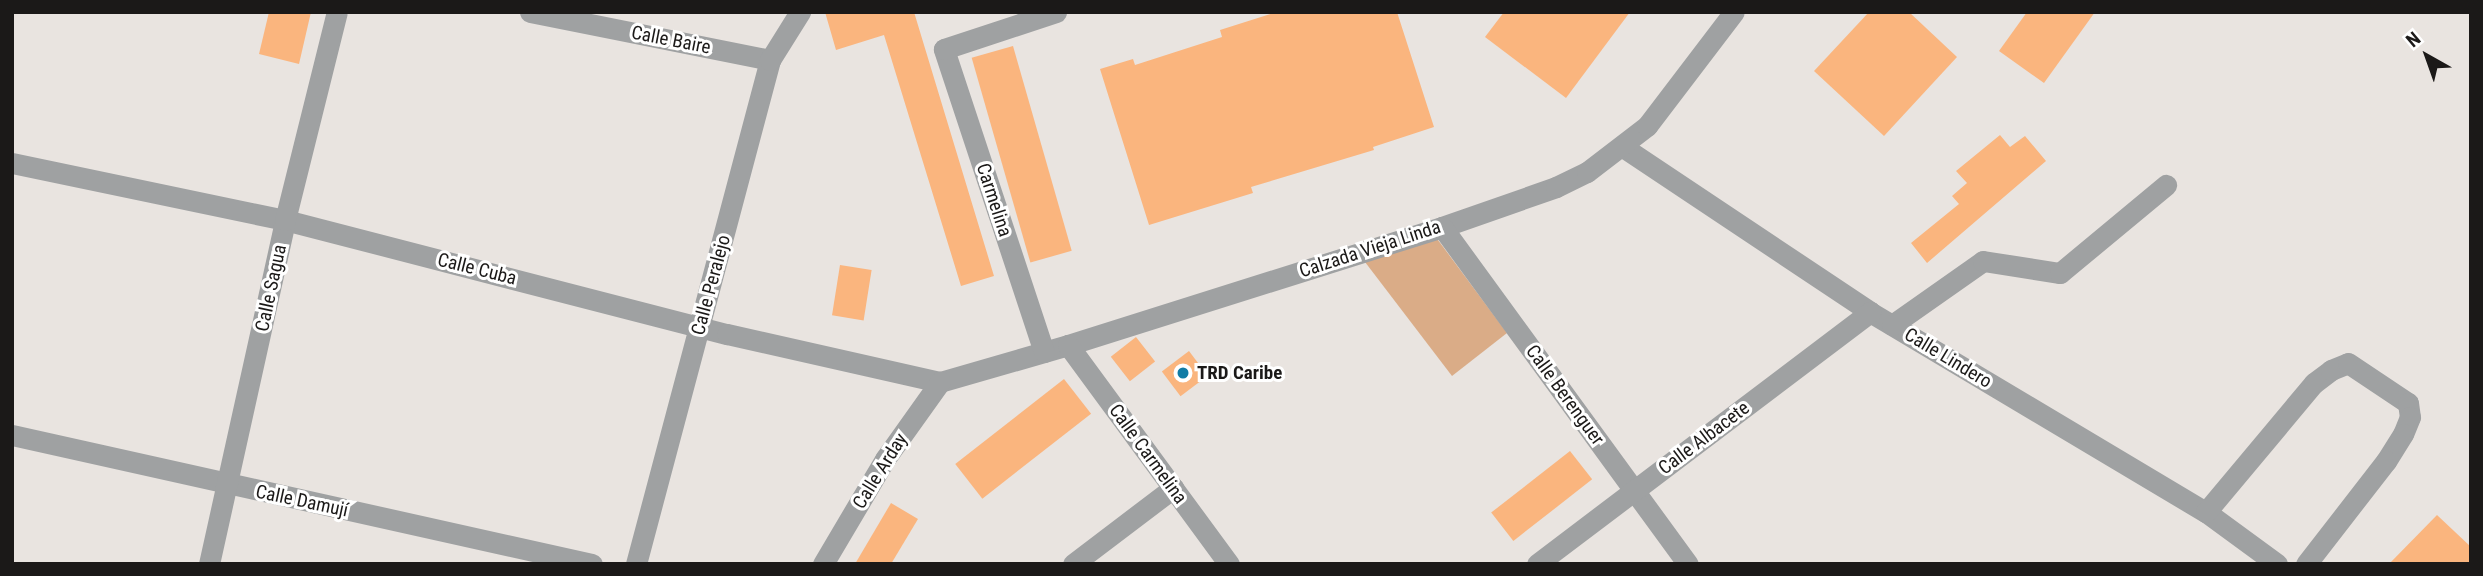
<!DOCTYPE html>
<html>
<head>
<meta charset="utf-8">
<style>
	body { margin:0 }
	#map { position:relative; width:2483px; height:576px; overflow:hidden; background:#e9e4e0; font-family:"Roboto Condensed",sans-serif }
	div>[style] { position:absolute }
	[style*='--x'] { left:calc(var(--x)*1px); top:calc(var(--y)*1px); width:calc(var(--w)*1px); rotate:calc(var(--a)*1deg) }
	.green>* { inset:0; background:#daac87 }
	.building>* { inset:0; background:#fab57e; transform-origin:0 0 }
	.minor>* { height:21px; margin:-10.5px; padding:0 10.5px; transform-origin:10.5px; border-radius:10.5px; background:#9fa1a2 }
	.dots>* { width:19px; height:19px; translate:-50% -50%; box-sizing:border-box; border:4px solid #fff; border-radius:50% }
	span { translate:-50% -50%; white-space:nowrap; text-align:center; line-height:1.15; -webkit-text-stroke:6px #fff; paint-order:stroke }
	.street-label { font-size:19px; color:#1b1918 }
	.poi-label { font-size:19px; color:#1b1918; font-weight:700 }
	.left { translate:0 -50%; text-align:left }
	.frame { position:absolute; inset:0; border:14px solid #1b1918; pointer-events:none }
	.north { position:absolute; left:2392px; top:21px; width:70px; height:70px; -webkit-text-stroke:5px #fff; paint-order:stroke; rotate:320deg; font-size:19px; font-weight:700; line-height:28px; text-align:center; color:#1b1918 }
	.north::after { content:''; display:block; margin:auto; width:24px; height:32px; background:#1b1918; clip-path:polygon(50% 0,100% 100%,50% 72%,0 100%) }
</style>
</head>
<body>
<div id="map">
	<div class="green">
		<i style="clip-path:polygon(1435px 236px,1507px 333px,1452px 376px,1365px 262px)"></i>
	</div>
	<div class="building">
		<i style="clip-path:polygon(269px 12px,311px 12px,299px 64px,259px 54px)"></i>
		<i style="clip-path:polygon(825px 12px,914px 12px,994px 276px,961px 286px,884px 35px,836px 50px)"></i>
		<i style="clip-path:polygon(1277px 12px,1397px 12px,1434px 127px,1373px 147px,1374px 150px,1251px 187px,1253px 193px,1149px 225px,1100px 69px,1133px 59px,1135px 65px,1222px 37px,1220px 30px)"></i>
		<i style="clip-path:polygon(1504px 12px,1630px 12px,1566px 98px,1485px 37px)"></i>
		<i style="clip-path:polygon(1869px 12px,1909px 12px,1957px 57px,1884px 136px,1814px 71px)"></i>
		<i style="clip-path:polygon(2027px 12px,2095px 12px,2044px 83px,1999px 51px)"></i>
		<i style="left:1013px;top:46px;width:213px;height:43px;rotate:74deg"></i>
		<i style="clip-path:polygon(2000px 135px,2010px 147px,2025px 136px,2046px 161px,1927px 263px,1911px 243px,1959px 204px,1952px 196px,1967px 183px,1956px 171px)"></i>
		<i style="left:840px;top:265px;width:32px;height:51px;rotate:9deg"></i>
		<i style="left:1136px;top:337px;width:31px;height:32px;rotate:52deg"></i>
		<i style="left:1189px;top:351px;width:31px;height:34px;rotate:53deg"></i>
		<i style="left:1064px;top:379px;width:44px;height:138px;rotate:52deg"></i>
		<i style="left:1570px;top:451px;width:36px;height:100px;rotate:52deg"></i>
		<i style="clip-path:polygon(891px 503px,918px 519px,891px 564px,855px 564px)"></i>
		<i style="clip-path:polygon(2437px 515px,2471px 547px,2471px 564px,2389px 564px)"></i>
	</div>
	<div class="minor">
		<i style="--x:530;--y:12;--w:245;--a:11.3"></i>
		<i style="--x:1623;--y:147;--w:297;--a:33.7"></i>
		<i style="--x:1870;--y:312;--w:391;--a:30.8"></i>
		<i style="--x:2206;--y:512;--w:88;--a:36.2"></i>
		<i style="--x:12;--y:163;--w:279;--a:11.8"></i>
		<i style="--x:285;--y:220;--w:456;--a:14.5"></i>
		<i style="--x:727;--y:334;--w:218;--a:12.7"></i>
		<i style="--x:940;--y:382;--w:133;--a:-16.1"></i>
		<i style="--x:1068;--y:345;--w:392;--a:-17.5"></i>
		<i style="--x:1442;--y:227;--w:121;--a:-19.3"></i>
		<i style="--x:1556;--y:187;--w:34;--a:-26"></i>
		<i style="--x:1587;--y:172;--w:76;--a:-37.5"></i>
		<i style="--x:1647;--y:126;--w:143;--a:-52.7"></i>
		<i style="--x:1442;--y:227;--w:417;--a:53.9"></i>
		<i style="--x:1892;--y:325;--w:111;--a:-35.1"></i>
		<i style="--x:1983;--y:261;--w:78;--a:8.9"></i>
		<i style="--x:2060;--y:273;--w:138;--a:-39.7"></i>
		<i style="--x:1068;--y:345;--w:272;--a:53.7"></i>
		<i style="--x:1044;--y:352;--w:319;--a:-108.3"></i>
		<i style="--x:944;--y:49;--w:118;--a:-18.3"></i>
		<i style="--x:12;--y:435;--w:594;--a:12.54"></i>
		<i style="--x:2206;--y:512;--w:168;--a:-50.1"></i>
		<i style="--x:2314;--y:383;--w:21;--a:-37"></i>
		<i style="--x:2331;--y:370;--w:18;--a:-22"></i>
		<i style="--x:2348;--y:363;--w:72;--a:33.7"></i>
		<i style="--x:2408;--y:403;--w:14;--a:82"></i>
		<i style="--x:2410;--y:417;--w:18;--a:112"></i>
		<i style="--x:2403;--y:434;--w:32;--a:122"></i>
		<i style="--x:2386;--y:461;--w:130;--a:127.8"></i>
		<i style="--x:209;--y:564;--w:352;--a:-77.5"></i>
		<i style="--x:285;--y:220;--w:214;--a:-76"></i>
		<i style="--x:636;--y:564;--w:522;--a:-75.11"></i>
		<i style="--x:770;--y:60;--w:57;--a:-58"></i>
		<i style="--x:823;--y:564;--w:122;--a:-59.4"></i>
		<i style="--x:885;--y:459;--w:95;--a:-54.5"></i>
		<i style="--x:1073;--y:564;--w:126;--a:-37.2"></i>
		<i style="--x:1537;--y:564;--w:418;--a:-37.1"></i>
	</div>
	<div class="dots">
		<i style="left:1183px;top:373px;background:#107ba5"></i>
	</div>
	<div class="street-label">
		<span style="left:671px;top:40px;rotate:11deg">Calle Baire</span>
		<span style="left:994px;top:200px;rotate:72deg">Carmelina</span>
		<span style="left:1370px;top:249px;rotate:-18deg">Calzada Vieja Linda</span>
		<span style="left:477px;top:269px;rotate:14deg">Calle Cuba</span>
		<span style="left:711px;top:285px;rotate:-75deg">Calle Peralejo</span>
		<span style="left:271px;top:288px;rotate:-78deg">Calle Sagua</span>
		<span style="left:1948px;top:358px;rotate:31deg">Calle Lindero</span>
		<span style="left:1565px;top:395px;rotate:54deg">Calle Berenguer</span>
		<span style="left:1704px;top:438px;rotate:-37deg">Calle Albacete</span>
		<span style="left:1148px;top:454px;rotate:54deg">Calle Carmelina</span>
		<span style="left:880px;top:471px;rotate:-58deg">Calle Arday</span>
		<span style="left:302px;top:501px;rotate:12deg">Calle Damují</span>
	</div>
	<div class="poi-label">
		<span class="left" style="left:1197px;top:373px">TRD Caribe</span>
	</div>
	<div class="frame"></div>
	<div class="north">N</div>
</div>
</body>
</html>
